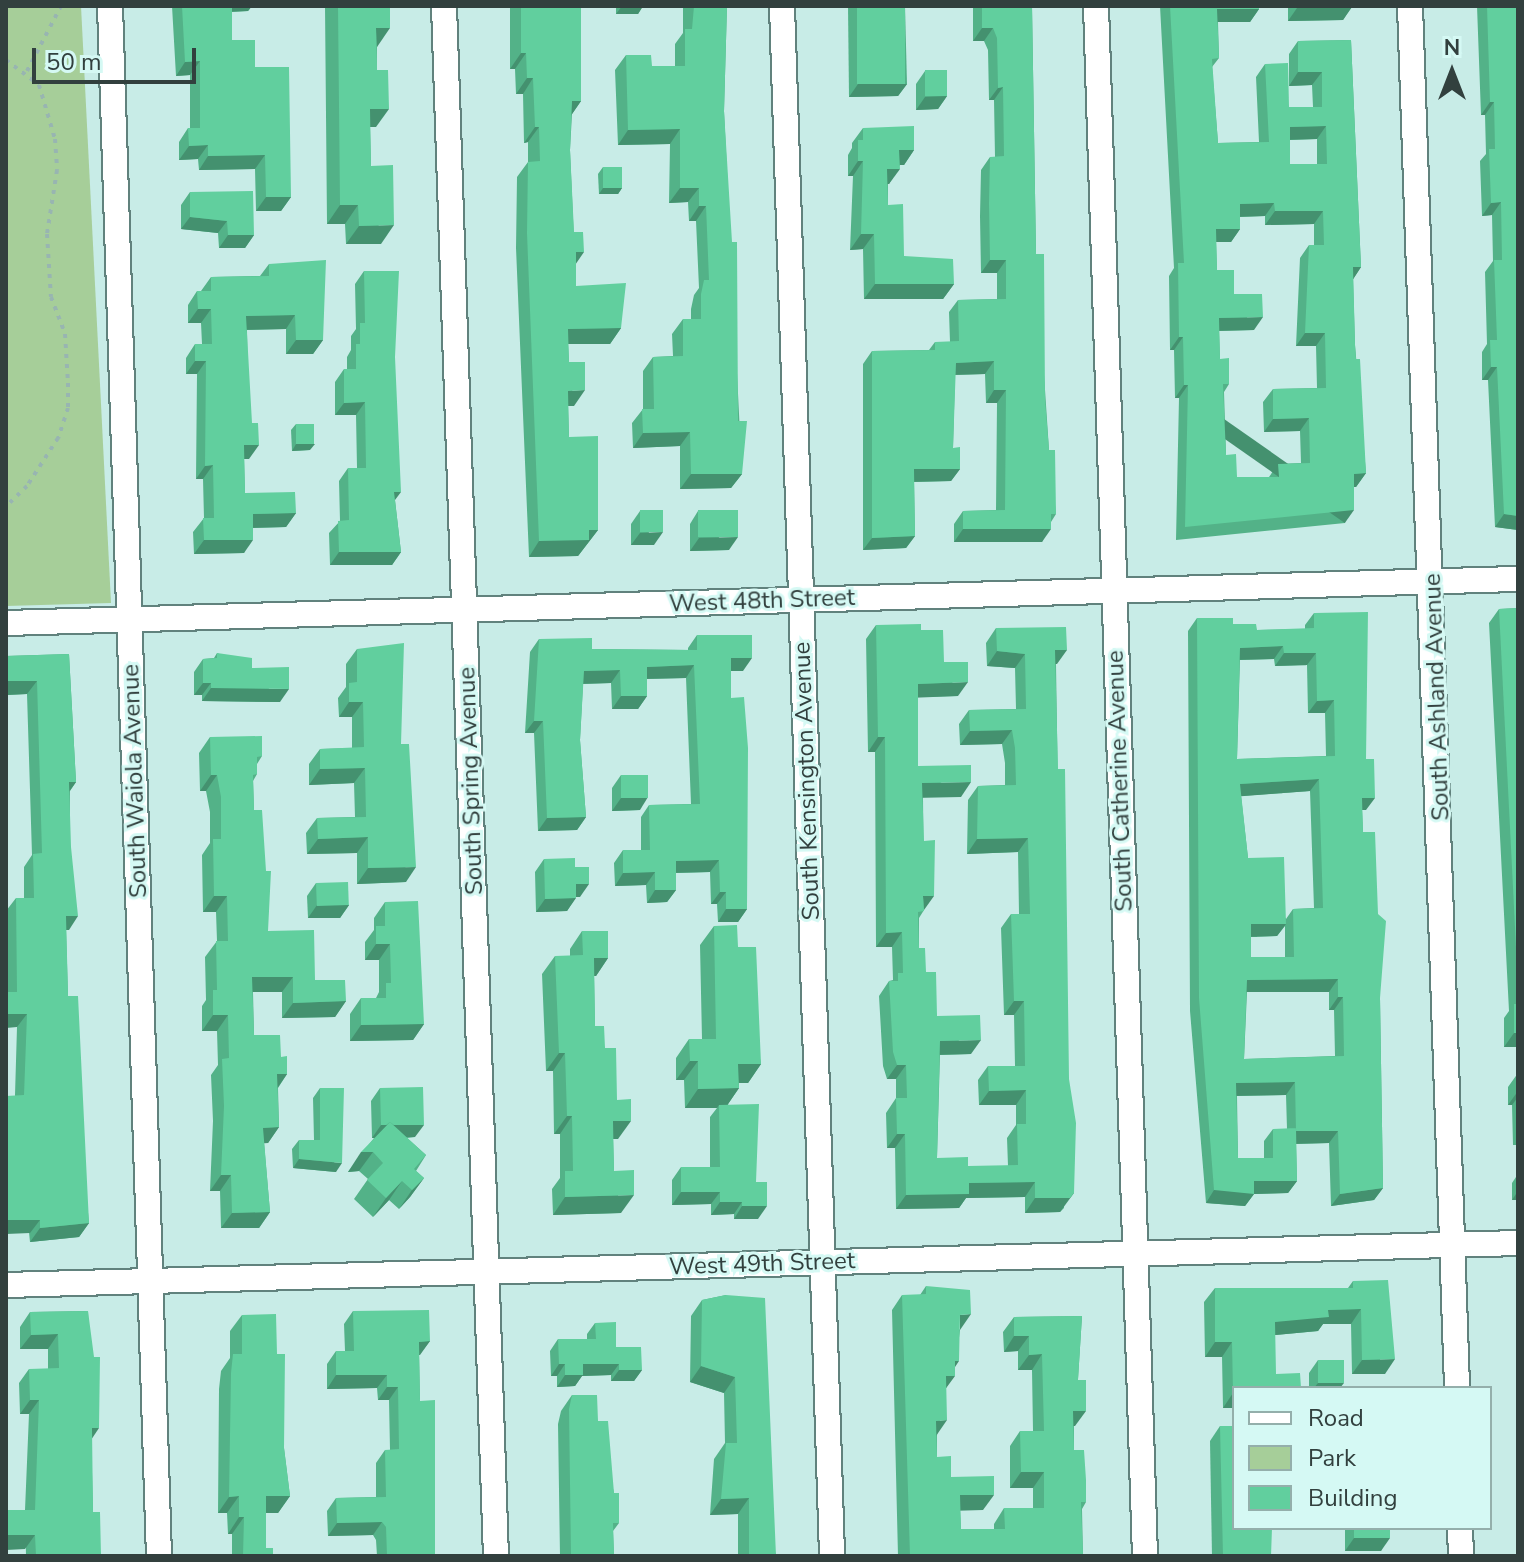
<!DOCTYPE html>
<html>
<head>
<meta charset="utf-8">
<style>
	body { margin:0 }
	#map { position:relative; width:1524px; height:1562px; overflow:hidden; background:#c8ece7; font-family:"Nunito Sans",sans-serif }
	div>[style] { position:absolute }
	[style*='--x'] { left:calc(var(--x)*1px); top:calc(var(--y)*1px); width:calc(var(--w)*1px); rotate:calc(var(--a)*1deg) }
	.green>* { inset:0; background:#a6ce99 }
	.path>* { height:4px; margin-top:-2px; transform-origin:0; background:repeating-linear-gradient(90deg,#98b5b1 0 4px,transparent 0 10px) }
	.roads { filter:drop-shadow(2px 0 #61827d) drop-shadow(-2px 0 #61827d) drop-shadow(0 2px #61827d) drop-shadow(0 -2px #61827d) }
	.minor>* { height:24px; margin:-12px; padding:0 12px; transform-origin:12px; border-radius:12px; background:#fff }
	.wall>* { inset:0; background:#53b288 }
	.shaded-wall>* { inset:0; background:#44916f; transform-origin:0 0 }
	.building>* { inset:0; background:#61cf9e; transform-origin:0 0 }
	span { translate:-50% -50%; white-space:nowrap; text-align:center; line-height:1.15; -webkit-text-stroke:6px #d5f9f4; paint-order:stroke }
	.street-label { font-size:24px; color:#32403e }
	.frame { position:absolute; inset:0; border:8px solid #32403e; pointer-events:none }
	.legend { position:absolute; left:1232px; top:1386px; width:260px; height:144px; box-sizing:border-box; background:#d5f9f4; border:2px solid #94afab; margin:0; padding:10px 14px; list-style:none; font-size:24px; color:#32403e }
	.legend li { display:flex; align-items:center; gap:16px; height:40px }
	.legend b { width:40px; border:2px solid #94afab }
	.north { position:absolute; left:1412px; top:32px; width:80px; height:80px; -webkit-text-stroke:6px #d5f9f4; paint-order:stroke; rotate:0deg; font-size:22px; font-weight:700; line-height:32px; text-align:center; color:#32403e }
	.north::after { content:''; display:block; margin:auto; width:28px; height:36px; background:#32403e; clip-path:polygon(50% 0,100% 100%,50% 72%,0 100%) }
	.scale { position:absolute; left:32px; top:48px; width:164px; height:36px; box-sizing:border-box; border:4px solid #32403e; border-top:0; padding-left:10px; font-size:24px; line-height:28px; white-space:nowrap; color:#32403e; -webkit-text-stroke:6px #d5f9f4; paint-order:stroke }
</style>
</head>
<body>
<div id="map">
	<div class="green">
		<i style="clip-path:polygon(6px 6px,81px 6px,111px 603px,6px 606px)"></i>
	</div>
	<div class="path">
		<i style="--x:6;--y:60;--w:41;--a:37.1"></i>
		<i style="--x:39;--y:85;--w:56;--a:73.5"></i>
		<i style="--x:55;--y:139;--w:31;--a:86"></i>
		<i style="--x:57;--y:170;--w:65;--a:98.9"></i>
		<i style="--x:47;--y:234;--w:63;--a:86.4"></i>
		<i style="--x:51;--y:297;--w:40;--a:69"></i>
		<i style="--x:65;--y:334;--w:49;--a:86.5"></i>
		<i style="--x:68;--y:383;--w:25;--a:90"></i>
		<i style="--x:68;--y:408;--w:32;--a:108"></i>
		<i style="--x:58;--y:438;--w:57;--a:122.9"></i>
		<i style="--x:27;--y:486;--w:29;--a:136"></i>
		<i style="--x:27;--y:71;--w:73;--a:-62.4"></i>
	</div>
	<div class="roads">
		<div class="minor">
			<i style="--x:110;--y:6;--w:1551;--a:88.19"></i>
			<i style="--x:444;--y:6;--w:1551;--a:88.08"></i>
			<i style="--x:782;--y:6;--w:1551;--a:88.15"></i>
			<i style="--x:1096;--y:6;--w:1551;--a:88.19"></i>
			<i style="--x:1410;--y:6;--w:1383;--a:88.05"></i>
			<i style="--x:6;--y:623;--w:1513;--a:-1.67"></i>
			<i style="--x:6;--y:1285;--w:1513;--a:-1.59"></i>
			<i style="--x:1460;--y:1528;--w:28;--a:88"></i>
		</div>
	</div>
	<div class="wall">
		<i style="clip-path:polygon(172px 6px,252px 6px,248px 11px,232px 12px,232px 40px,255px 67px,291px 197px,281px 211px,256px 211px,255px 169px,199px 170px,198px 159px,179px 160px,179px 142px,188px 128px,190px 128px,190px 75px,176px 76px)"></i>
		<i style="clip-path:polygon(325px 6px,390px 6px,377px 47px,376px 127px,370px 127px,371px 166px,381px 244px,346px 244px,345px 224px,327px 224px)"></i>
		<i style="clip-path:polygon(510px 6px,581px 6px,581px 101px,572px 114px,570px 150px,576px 286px,621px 328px,610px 344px,568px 344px,569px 362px,574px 406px,568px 406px,569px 437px,598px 530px,578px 556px,529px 557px,516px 248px,517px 177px,528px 162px,528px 142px,524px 143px,523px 94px,516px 94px,515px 69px,510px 69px)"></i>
		<i style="clip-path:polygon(616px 6px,643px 6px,638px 14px,616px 14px)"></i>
		<i style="clip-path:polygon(683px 6px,727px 6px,724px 111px,742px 474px,731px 488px,680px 489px,680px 446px,633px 448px,632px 423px,643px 409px,643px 371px,653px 357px,673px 356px,672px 334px,683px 319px,691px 319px,691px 309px,694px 295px,699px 288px,696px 221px,689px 221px,688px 202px,669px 203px,670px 144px,618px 145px,615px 70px,626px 55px,652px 66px,675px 66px,675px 44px,683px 33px)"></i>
		<i style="clip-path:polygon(848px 6px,905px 6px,907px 84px,898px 96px,849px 97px)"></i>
		<i style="clip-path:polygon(973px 6px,1032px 6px,1036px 254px,1049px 450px,1056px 514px,1051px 522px,1042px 542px,954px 542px,954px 524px,963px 511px,996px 510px,997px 403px,986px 403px,985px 374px,955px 375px,953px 448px,960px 469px,951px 481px,914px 482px,915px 536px,906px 548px,863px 550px,863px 364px,872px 351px,929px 350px,935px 342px,950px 342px,949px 312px,958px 300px,997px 299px,997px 273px,981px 273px,980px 216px,981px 170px,990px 157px,995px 157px,994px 100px,989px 100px,988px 50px,984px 41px,973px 41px)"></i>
		<i style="clip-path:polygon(evenodd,1160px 6px,1259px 6px,1259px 9px,1250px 22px,1218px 22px,1219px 58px,1212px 67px,1218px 143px,1259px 142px,1256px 77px,1265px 64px,1289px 107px,1313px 107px,1312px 85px,1289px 86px,1289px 54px,1298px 41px,1351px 40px,1361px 267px,1353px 279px,1355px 345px,1366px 473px,1356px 487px,1354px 487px,1345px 523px,1176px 540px,1179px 398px,1175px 398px,1174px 350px,1170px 350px,1169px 276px,1174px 268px,1160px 6px,1317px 139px,1317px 164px,1290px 164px,1290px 140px,1317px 139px,1160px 6px,1265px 216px,1265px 225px,1314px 224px,1314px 245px,1309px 245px,1300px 258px,1296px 346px,1316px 346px,1317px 388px,1273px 389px,1263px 402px,1264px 432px,1300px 431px,1301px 463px,1278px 464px,1269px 477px,1237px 477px,1226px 455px,1224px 392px,1229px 384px,1220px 359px,1219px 331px,1254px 330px,1234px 294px,1217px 270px,1216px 242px,1231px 242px,1240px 229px,1240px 217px,1265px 216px)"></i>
		<i style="clip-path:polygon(1288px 6px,1352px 6px,1343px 20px,1288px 21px)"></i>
		<i style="clip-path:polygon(1477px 6px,1518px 6px,1516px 10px,1518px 530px,1495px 527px,1488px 380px,1482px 380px,1482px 352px,1487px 344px,1485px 272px,1493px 261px,1492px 215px,1482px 216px,1480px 161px,1486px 154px,1485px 115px,1481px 115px)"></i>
		<i style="clip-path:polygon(925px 71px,947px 96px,938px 109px,916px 110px,916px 84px)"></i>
		<i style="clip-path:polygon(863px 128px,914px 150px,904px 165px,900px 165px,889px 184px,888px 184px,888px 205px,904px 256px,954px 284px,943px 299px,864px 299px,863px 249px,850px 250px,853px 176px,848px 176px,848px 155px,852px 148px,852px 143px)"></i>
		<i style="clip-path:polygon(603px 167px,622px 188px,618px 194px,599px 194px,598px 174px)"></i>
		<i style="clip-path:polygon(190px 192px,254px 235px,245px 248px,219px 248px,218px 233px,181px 229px,181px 205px)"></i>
		<i style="clip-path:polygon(269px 264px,323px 340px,313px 354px,286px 354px,286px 329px,247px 330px,249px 459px,244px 459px,245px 493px,296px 513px,286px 527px,253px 528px,244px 553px,194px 554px,193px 532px,204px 518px,203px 479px,196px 479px,197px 374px,186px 374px,186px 358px,195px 344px,202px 344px,201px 323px,188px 323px,188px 305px,197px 291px,201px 291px,211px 277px,260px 276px)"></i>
		<i style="clip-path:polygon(364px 271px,395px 357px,395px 500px,401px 552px,392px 565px,330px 565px,329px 533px,340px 521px,339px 481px,348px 468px,357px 468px,356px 415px,335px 415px,335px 382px,344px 369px,347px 369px,347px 357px,351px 350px,351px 336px,356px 329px,355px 284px)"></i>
		<i style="clip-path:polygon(296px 424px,310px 450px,292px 451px,291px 430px)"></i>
		<i style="clip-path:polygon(640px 511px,654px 545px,631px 545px,631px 524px)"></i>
		<i style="clip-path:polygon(698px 511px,729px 550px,690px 551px,690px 524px)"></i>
		<i style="clip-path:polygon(1518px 608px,1518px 1047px,1504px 1047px,1504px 1018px,1509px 1011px,1489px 623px,1499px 609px)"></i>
		<i style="clip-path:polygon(evenodd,1314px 613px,1366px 810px,1362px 810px,1363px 832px,1380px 998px,1383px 1188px,1374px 1200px,1331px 1206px,1329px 1143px,1296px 1144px,1297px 1181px,1288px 1193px,1254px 1194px,1245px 1206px,1206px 1203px,1190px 1011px,1188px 631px,1197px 618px,1233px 624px,1257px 630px,1305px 629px,1305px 625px,1314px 613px,1274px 659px,1275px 666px,1307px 665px,1308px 713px,1325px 713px,1326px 756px,1237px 759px,1240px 660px,1274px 659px,1314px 613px,1310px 791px,1314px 908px,1293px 909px,1286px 919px,1248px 858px,1241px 796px,1310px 791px,1314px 613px,1285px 926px,1285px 957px,1251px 957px,1251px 937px,1277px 936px,1285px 926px,1314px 613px,1247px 992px,1329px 992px,1329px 1010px,1334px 1010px,1335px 1056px,1244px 1059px,1247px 992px,1314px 613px,1286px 1095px,1287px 1129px,1273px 1129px,1264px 1141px,1264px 1158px,1238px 1158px,1237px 1096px,1286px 1095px)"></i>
		<i style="clip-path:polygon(876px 625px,921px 630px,944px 662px,958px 696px,918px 697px,918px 766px,961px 797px,923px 797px,924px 910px,919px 918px,919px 948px,937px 1016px,971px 1054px,940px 1055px,937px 1158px,968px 1166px,1008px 1166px,1007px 1138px,1016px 1125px,1016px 1105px,979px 1105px,978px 1080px,988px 1066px,1015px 1066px,1014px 1015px,1004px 1015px,1001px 928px,1011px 914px,1019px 914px,1018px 852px,967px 854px,968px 800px,978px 786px,1005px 785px,1005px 763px,1002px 744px,960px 745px,959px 724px,969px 710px,1016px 709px,1015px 668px,987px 666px,986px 643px,996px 628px,1057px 664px,1056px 664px,1064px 1208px,1060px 1212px,1025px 1213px,1025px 1197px,966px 1198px,959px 1208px,896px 1209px,895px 1148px,887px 1148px,886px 1113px,896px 1098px,896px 1079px,887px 1079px,883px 1066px,879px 996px,889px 981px,893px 980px,892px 947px,876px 947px,875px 752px,868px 752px,866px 639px)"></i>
		<i style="clip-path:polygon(697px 635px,743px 671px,731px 671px,731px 698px,747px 909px,738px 922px,718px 922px,717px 904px,711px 904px,710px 872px,676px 873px,676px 890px,667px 902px,647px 903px,646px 885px,615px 886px,614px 863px,623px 850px,641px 850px,641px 817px,649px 805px,691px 804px,686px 678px,647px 679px,647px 696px,638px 709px,612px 709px,611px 683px,583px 684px,580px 740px,586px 817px,577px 830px,538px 831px,534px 733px,525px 733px,530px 652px,539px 639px,592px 649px,688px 650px,688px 648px)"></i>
		<i style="clip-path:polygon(357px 649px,401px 744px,406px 882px,357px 884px,357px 853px,307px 854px,306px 833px,317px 818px,355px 817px,354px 783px,309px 785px,309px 764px,320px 749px,352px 748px,352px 717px,339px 717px,338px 698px,346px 687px,346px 664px)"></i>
		<i style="clip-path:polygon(217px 653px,252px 668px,280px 702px,202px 701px,202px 695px,194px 695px,194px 672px,203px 659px,214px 658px)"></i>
		<i style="clip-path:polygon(69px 654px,76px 782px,70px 791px,69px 930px,66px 930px,68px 996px,89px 1223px,79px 1237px,30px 1242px,15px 1095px,17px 1027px,7px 992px,6px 911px,16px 898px,24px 898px,24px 867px,32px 855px,27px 694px,6px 695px,6px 656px)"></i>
		<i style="clip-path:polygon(210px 737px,262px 756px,257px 764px,257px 774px,253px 781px,254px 810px,268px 931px,315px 980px,346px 1001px,335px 1017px,282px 1018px,282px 992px,253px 992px,254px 1035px,281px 1057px,287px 1074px,278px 1088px,279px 1127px,268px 1143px,264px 1143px,270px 1212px,259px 1228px,221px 1228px,220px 1191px,210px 1191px,213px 1121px,211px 1075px,218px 1065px,217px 1031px,202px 1031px,202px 1006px,206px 1000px,205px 957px,217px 941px,216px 912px,203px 912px,202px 855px,210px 843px,210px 812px,206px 791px,200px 791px,199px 753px)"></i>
		<i style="clip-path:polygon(621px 775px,640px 810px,612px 811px,612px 788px)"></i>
		<i style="clip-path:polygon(544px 859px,575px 867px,580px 897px,576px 897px,567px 911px,536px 912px,535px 872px)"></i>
		<i style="clip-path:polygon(316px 883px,349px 905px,340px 918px,308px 918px,307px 896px)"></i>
		<i style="clip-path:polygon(385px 902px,424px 1024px,413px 1040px,350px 1041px,350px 1014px,361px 998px,376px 998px,379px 992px,379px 960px,365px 960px,365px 942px,374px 930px,374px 918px)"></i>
		<i style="clip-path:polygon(714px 926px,738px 947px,761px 1064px,748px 1083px,739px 1083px,739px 1088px,728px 1104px,756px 1182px,758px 1219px,734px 1219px,734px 1214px,711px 1215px,711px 1204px,672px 1205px,672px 1180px,681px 1167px,710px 1167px,710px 1117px,717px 1108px,685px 1108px,684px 1080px,676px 1080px,676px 1058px,689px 1039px,702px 1039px,700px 945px)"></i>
		<i style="clip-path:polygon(582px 931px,608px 958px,596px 976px,594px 976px,595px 1026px,605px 1048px,618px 1139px,613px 1139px,614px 1171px,621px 1213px,553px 1215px,552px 1189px,560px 1178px,560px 1134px,554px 1134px,553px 1071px,546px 1071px,542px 974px,555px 956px,570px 956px,570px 949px)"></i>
		<i style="clip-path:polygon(1518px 1073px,1518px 1145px,1513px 1145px,1512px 1105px,1508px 1105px,1508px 1087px)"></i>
		<i style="clip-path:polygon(320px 1088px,336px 1172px,293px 1168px,292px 1149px,299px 1140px,314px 1140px,313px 1098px)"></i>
		<i style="clip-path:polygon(380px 1088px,415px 1137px,407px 1138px,426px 1155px,416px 1171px,424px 1178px,410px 1197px,399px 1209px,389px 1200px,373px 1217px,354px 1199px,368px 1179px,359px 1171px,348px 1172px,374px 1138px,372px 1138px,371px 1101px)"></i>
		<i style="clip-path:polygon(1518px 1174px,1518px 1200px,1512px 1200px,1512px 1183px)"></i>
		<i style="clip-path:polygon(1353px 1281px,1385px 1374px,1352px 1374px,1351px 1324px,1323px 1324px,1318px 1331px,1275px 1335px,1234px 1388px,1234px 1408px,1223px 1408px,1222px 1357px,1205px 1357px,1204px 1302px,1215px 1288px,1348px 1288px)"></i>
		<i style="clip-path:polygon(926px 1286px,960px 1330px,955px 1367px,946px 1388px,937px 1435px,937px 1457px,951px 1477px,983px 1510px,960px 1510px,961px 1529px,994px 1529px,994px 1524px,1004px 1508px,1033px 1508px,1033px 1488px,1010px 1488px,1010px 1446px,1020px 1431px,1033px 1431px,1032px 1370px,1018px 1370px,1018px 1351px,1004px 1352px,1003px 1332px,1014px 1317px,1082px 1316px,1075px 1426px,1074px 1426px,1074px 1450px,1086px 1502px,1082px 1509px,1083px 1556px,898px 1556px,892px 1310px,902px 1295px,920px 1295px)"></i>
		<i style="clip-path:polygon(726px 1295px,776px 1556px,738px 1556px,738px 1514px,710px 1515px,714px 1459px,725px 1443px,724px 1393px,690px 1382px,691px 1316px,702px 1300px)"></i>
		<i style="clip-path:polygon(1518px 1295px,1518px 1330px,1516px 1298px)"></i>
		<i style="clip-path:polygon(88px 1311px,93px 1512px,101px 1556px,26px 1556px,25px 1510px,29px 1414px,20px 1414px,19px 1383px,29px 1369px,48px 1369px,48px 1349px,20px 1349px,20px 1327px,30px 1312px)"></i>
		<i style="clip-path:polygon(353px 1311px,430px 1341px,419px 1355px,420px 1401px,435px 1556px,377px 1556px,376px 1540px,373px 1535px,328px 1536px,327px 1511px,336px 1498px,376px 1497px,376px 1463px,385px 1450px,390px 1450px,389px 1400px,378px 1400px,377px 1388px,327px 1389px,327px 1364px,336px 1351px,345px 1351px,344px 1324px)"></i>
		<i style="clip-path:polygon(242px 1315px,277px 1354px,284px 1448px,290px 1496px,278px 1513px,266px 1513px,266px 1548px,273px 1556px,232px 1556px,232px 1534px,228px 1534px,227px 1513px,218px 1513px,219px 1389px,221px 1371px,230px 1358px,230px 1331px)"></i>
		<i style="clip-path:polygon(595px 1323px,616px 1347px,642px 1370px,634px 1381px,611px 1381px,611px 1375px,582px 1376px,575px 1386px,557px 1387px,557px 1376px,551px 1376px,550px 1351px,558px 1339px,587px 1339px,587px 1334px)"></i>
		<i style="clip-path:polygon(1318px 1360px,1340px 1388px,1309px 1388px,1309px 1373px)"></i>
		<i style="clip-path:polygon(572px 1395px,598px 1421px,614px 1493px,619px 1523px,613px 1531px,614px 1556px,560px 1556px,558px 1424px,561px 1411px)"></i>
		<i style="clip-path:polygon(1220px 1426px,1271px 1556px,1212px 1556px,1210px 1441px)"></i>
		<i style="clip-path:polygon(1345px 1528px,1390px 1528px,1381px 1551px,1345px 1551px)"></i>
	</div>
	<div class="shaded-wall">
		<i style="clip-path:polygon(226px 6px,252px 6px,248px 11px,222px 12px)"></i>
		<i style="clip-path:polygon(622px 6px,643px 6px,638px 14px,616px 14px)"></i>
		<i style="clip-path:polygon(1352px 7px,1343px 20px,1288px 21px,1297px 8px)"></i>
		<i style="clip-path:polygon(1217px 9px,1259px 9px,1250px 22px,1208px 22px)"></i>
		<i style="clip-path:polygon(376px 28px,390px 28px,377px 47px)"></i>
		<i style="clip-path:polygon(982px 28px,993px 28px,984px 41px,973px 41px)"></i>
		<i style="clip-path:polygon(521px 53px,526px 53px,515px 69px,510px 69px)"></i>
		<i style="clip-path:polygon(200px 61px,190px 75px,176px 76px,185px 62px)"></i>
		<i style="clip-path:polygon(1298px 72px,1322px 72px,1312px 85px,1289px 86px)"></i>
		<i style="clip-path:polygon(527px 78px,533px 78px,523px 94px,516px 94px)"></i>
		<i style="clip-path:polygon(858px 84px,907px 84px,898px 96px,849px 97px)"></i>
		<i style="clip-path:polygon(1003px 87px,994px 100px,989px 100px,998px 88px)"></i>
		<i style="clip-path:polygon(947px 96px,938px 109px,916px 110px,925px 97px)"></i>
		<i style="clip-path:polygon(572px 101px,581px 101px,570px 117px)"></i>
		<i style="clip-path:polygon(1490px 102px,1494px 102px,1485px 115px,1481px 115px)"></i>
		<i style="clip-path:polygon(370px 109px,389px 109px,376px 127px,357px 127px)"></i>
		<i style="clip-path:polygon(1326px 126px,1317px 139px,1280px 140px,1290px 127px)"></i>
		<i style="clip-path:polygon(535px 127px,539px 127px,528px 142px,524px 143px)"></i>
		<i style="clip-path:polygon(680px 129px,670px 144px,618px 145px,628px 130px)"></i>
		<i style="clip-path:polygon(208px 145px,198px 159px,179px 160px,189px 146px)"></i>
		<i style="clip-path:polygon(899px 150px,914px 150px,904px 165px,889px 165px)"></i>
		<i style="clip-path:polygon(265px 155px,255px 169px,199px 170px,208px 156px)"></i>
		<i style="clip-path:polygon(858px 161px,863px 161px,853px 176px,848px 176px)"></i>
		<i style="clip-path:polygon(887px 169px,900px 169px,889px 184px,877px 184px)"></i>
		<i style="clip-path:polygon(603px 188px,622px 188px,618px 194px,599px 194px)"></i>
		<i style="clip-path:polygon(680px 188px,699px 188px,688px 202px,669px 203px)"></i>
		<i style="clip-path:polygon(266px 197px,291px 197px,281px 211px,256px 211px)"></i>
		<i style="clip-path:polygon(1501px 202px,1492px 215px,1482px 216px,1491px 203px)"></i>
		<i style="clip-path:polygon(1274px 203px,1265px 216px,1231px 217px,1240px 204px)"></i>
		<i style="clip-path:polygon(340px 205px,358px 205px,345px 224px,327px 224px)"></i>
		<i style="clip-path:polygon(699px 206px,706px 206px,696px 221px,689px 221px)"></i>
		<i style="clip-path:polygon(1275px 211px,1323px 211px,1314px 224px,1265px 225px)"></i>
		<i style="clip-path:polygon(190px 217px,227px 221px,218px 233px,181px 229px)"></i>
		<i style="clip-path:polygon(394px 225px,381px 244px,346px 244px,359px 226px)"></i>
		<i style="clip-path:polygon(1216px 229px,1240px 229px,1231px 242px,1207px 242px)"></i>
		<i style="clip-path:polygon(861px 234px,874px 234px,863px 249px,850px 250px)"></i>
		<i style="clip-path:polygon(228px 235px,254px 235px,245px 248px,219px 248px)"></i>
		<i style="clip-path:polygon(576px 252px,584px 252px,573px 268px)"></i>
		<i style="clip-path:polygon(990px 260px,1006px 260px,997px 273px,981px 273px)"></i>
		<i style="clip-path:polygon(1353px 267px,1361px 267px,1352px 281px)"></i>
		<i style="clip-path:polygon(875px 284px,954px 284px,943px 299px,864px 299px)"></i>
		<i style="clip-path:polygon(198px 309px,211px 309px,201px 323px,188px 323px)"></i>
		<i style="clip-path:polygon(295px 315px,286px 329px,236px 330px,246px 316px)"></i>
		<i style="clip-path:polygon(1263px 317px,1254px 330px,1209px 331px,1219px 318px)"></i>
		<i style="clip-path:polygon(621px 328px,610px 344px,557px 344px,568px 329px)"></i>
		<i style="clip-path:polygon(1305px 333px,1325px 333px,1316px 346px,1296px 346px)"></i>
		<i style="clip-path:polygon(1179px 337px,1183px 337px,1174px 350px,1170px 350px)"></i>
		<i style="clip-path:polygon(296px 340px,323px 340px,313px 354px,286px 354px)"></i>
		<i style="clip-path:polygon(195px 361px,206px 361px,197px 374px,186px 374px)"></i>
		<i style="clip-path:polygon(994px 361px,985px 374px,947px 375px,956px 363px)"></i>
		<i style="clip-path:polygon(1491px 367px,1497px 367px,1488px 380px,1482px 380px)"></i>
		<i style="clip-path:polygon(1184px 385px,1188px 385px,1179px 398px,1175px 398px)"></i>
		<i style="clip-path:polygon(585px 390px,574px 406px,557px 406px,568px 391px)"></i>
		<i style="clip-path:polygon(994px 390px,1006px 390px,997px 403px,986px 403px)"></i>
		<i style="clip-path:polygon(365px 402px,356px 415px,335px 415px,344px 403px)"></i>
		<i style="clip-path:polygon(1309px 418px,1300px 431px,1264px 432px,1273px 419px)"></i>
		<i style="clip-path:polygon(690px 432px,680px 446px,633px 448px,643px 433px)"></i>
		<i style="clip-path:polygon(296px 444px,315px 444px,310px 450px,292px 451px)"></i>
		<i style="clip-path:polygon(244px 445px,259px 445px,249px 459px,234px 459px)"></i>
		<i style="clip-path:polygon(213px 465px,203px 479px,196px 479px,205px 466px)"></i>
		<i style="clip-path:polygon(914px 469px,960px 469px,951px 481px,905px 482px)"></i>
		<i style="clip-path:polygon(1366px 473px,1356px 487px,1345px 487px,1354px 474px)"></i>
		<i style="clip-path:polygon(691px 474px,742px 474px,731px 488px,680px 489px)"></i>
		<i style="clip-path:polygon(394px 492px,401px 492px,392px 504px)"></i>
		<i style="left:1354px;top:510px;width:16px;height:170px;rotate:125deg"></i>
		<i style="clip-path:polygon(296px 513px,286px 527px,243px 528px,253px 514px)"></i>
		<i style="clip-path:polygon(1504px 514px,1518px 516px,1518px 530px,1495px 527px)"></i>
		<i style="clip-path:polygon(963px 529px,1051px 529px,1042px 542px,954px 542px)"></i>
		<i style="clip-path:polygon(589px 530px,598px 530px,578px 556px,529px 557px,539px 541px)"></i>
		<i style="clip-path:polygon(663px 532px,654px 545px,631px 545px,640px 533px)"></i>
		<i style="clip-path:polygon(915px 536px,906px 548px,863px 550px,872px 538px)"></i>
		<i style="clip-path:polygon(738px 537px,729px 550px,690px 551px,699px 538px)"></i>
		<i style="clip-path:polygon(204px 540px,253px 540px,244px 553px,194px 554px)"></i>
		<i style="clip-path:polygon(339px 552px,401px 552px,392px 565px,330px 565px)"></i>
		<i style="clip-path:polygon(1283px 646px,1274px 659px,1232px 660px,1240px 648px)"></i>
		<i style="clip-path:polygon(1055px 650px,1067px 650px,1057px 664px,1045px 664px)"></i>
		<i style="clip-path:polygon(997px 651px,1025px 654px,1015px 668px,987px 666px)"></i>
		<i style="clip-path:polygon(1284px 653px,1316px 653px,1307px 665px,1275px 666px)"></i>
		<i style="clip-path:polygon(731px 658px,752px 658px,743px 671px,722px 671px)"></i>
		<i style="clip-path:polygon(694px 665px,686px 678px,638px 679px,647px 667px)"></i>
		<i style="clip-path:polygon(620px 670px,611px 683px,575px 684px,584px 671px)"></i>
		<i style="clip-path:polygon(6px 681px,37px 681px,27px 694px,6px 695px)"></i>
		<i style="clip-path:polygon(968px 682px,958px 696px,908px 698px,918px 684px)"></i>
		<i style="clip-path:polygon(203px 683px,211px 683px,202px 695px,194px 695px)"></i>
		<i style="clip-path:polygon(211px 688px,289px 689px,280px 702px,202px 701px)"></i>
		<i style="clip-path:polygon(621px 696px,647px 696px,638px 709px,612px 709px)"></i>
		<i style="clip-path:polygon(1334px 700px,1325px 713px,1308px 713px,1317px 701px)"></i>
		<i style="clip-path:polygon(349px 702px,363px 702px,352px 717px,339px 717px)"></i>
		<i style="clip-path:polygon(534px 721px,543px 721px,534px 733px,525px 733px)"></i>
		<i style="clip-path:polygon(1012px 730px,1002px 744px,960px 745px,970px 731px)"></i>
		<i style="clip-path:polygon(878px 737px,885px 737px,875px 752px,868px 752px)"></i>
		<i style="clip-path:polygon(365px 768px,354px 783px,309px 785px,320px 769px)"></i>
		<i style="clip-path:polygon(211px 775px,217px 775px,206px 791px,200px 791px)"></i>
		<i style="clip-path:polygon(1319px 779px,1310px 791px,1231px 797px,1240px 784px)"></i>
		<i style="clip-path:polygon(69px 782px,76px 782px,66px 796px)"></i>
		<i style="clip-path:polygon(971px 782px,961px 797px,913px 798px,922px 783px)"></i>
		<i style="clip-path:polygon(648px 797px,640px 810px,612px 811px,621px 798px)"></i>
		<i style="clip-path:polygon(1362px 798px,1375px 798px,1366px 810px,1353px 810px)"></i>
		<i style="clip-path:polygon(586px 817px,577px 830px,538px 831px,547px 818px)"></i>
		<i style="clip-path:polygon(368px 837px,357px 853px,307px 854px,318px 839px)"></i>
		<i style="clip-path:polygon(1028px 838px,1018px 852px,967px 854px,977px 839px)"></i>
		<i style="clip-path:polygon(719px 860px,710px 872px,667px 873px,676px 861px)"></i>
		<i style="clip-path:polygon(416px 867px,406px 882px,357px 884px,368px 868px)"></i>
		<i style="clip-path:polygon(655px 872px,646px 885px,615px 886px,623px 873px)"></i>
		<i style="clip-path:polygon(576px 884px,589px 884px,580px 897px,567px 897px)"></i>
		<i style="clip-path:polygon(655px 890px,676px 890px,667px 902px,647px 903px)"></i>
		<i style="clip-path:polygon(720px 892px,726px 892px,717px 904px,711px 904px)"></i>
		<i style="clip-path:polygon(214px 896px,227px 896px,216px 912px,203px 912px)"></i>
		<i style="clip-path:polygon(923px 896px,934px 896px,924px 910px)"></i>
		<i style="clip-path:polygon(576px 898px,567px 911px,536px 912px,545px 899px)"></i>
		<i style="clip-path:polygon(317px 905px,349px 905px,340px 918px,308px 918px)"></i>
		<i style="clip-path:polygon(726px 909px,747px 909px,738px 922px,718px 922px)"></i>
		<i style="clip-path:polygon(66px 916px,78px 916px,69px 930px,56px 930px)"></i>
		<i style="clip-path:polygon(1251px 924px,1286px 924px,1277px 936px,1242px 937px)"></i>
		<i style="clip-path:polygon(902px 932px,892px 947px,876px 947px,886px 933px)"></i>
		<i style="clip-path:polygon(376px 944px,390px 944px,379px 960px,365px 960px)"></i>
		<i style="clip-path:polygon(594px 958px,608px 958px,596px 976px,581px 976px)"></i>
		<i style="clip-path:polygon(252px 977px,293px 977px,282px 992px,241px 992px)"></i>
		<i style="clip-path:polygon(1338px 979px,1329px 992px,1238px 992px,1247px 980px)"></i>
		<i style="clip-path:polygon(1338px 997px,1343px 997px,1334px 1010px,1329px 1010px)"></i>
		<i style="clip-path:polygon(346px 1001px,335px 1017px,282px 1018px,293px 1003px)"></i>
		<i style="clip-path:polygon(1014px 1001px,1024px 1001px,1014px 1015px,1004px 1015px)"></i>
		<i style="clip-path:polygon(6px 1014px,27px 1014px,17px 1027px,6px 1028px)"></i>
		<i style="clip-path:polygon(213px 1015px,228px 1015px,217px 1031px,202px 1031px)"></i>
		<i style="clip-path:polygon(424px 1024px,413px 1040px,350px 1041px,361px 1025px)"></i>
		<i style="clip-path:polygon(1514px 1033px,1518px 1033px,1518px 1047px,1504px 1047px)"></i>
		<i style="clip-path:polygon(981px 1040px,971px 1054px,930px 1055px,940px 1041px)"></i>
		<i style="clip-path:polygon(559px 1053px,565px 1053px,553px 1071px,546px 1071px)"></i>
		<i style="clip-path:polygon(690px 1061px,698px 1061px,684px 1080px,676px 1080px)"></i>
		<i style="clip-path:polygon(738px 1064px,761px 1064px,748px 1083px,725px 1083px)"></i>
		<i style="clip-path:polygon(897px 1065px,906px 1065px,896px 1079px,887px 1079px)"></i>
		<i style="clip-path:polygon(277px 1074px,287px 1074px,276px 1090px)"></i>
		<i style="clip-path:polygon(1295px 1082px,1286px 1095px,1227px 1096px,1236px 1083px)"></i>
		<i style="clip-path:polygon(739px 1088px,726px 1107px,719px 1105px,717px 1108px,685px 1108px,698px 1089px)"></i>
		<i style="clip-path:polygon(1026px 1090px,1016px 1105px,979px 1105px,989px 1091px)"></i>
		<i style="clip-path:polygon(1518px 1091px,1518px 1097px,1512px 1105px,1508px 1105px)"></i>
		<i style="clip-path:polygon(567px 1116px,572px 1116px,560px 1134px,554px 1134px)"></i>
		<i style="clip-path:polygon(613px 1121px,631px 1121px,618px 1139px,600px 1139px)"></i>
		<i style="clip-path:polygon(381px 1125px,424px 1125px,415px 1137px,372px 1138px)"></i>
		<i style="clip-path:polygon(279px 1127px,268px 1143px,252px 1144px,263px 1128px)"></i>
		<i style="clip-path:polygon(1296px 1131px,1338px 1131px,1329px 1143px,1287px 1144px)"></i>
		<i style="clip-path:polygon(897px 1134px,905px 1134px,895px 1148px,887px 1148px)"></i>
		<i style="clip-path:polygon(361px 1152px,373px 1152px,359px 1171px,348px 1172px)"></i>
		<i style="clip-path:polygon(299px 1159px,342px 1163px,336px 1172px,293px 1168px)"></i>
		<i style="clip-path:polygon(221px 1175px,231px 1175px,220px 1191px,210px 1191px)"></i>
		<i style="clip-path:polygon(424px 1178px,410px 1197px,399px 1209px,412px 1190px)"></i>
		<i style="clip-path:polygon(402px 1181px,389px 1200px,373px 1217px,386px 1198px)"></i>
		<i style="clip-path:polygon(1254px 1181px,1297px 1181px,1288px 1193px,1254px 1194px,1245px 1206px,1206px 1203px,1214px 1190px)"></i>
		<i style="clip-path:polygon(1035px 1182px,1025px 1197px,966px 1198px,959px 1208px,896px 1209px,906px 1195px,969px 1183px)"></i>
		<i style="clip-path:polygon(1383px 1188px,1374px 1200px,1331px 1206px,1340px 1194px)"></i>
		<i style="clip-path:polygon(1518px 1191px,1518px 1200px,1512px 1200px)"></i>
		<i style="clip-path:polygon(681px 1192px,720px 1192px,711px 1204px,672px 1205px)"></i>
		<i style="clip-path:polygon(1074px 1193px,1060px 1212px,1025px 1213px,1035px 1198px)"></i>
		<i style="clip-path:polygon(634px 1195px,621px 1213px,553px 1215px,565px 1197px)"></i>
		<i style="clip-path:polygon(720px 1202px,742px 1202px,734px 1214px,711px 1215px)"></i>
		<i style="clip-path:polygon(742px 1206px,767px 1206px,758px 1219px,734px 1219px)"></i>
		<i style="clip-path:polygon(270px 1212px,259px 1228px,221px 1228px,232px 1213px)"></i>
		<i style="clip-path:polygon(6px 1220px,40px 1220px,30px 1233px,6px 1234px)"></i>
		<i style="clip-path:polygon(89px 1223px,79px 1237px,30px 1242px,40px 1228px)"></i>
		<i style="clip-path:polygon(1361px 1309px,1351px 1324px,1323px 1324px,1318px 1331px,1265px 1336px,1275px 1322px,1328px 1310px)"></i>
		<i style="clip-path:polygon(971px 1314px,960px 1330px,960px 1315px)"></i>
		<i style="clip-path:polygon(58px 1334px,48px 1349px,20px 1349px,31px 1335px)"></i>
		<i style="clip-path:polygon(1014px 1336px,1029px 1336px,1018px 1351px,1004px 1352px)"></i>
		<i style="clip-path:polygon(430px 1341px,420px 1355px,410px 1355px,419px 1342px)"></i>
		<i style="clip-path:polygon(1215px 1342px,1232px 1342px,1222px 1357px,1205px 1357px)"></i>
		<i style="clip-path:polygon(1042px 1354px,1032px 1370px,1018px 1370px,1029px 1355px)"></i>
		<i style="clip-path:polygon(1395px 1359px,1385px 1374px,1352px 1374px,1362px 1360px)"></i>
		<i style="clip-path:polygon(955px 1361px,959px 1361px,949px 1376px,955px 1376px,944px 1391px,935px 1391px)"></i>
		<i style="clip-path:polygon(559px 1364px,565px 1364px,557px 1376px,551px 1376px)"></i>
		<i style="clip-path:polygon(583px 1364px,619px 1364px,611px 1375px,582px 1376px,575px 1386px,557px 1387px,565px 1375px)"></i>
		<i style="clip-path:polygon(701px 1366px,735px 1377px,724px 1393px,690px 1382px)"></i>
		<i style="clip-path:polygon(619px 1370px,642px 1370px,634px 1381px,611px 1381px)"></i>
		<i style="clip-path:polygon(336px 1375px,387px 1375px,377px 1388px,327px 1389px)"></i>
		<i style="clip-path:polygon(1318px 1383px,1344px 1383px,1340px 1388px,1314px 1388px)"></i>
		<i style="clip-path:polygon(387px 1387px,398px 1387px,389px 1400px,378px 1400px)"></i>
		<i style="clip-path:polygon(1233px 1393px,1234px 1393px,1234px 1408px,1223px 1408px)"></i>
		<i style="clip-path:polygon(30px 1400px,39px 1400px,29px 1414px,20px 1414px)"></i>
		<i style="clip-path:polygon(1073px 1411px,1086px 1411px,1075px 1426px,1062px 1426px)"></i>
		<i style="clip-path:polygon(947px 1420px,936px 1436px,936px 1421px)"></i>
		<i style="clip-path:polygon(92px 1428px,99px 1428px,89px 1443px)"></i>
		<i style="clip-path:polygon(1021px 1472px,1044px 1472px,1033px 1488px,1010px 1488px)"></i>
		<i style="clip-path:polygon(960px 1495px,994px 1495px,983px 1510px,949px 1511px)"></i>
		<i style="clip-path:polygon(239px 1496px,227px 1513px,218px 1513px,229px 1497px)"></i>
		<i style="clip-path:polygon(266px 1496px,290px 1496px,278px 1513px,254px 1513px)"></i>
		<i style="clip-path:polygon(749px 1498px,738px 1514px,710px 1515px,721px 1499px)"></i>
		<i style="clip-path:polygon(239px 1517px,244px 1517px,232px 1534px,228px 1534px)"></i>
		<i style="clip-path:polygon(382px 1522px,373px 1535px,328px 1536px,337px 1523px)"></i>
		<i style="clip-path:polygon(6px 1535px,35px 1535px,25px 1549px,6px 1550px)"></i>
		<i style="clip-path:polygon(1354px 1538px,1390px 1538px,1381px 1551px,1345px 1551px)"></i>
	</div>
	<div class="building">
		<i style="clip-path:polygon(182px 6px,232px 6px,232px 40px,255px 40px,255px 67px,289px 67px,291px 197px,266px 197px,265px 155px,208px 156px,208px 145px,189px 146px,188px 128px,200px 128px,200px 61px,185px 62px)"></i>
		<i style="clip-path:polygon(338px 6px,390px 6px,390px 28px,376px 28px,377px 70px,388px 70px,389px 109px,370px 109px,371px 166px,393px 165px,394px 225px,359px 226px,358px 205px,340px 205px)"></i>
		<i style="clip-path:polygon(521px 6px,581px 6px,581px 101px,572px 101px,570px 150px,574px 232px,583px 232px,584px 252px,576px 252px,576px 286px,626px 283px,621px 328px,568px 329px,569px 362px,585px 362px,585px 390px,568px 391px,569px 437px,598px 436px,598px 530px,589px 530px,589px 540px,539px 541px,527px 233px,528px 162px,540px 161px,539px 127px,535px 127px,533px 78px,527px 78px,526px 53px,521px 53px)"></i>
		<i style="clip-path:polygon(694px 6px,727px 6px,724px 111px,732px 242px,737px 242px,738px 421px,747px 421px,742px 474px,691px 474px,690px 432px,643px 433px,642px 409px,654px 409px,653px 357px,683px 356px,683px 319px,701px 319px,701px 294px,704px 280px,709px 280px,706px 206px,699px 206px,699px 188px,680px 188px,680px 129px,628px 130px,626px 55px,651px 55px,652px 66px,685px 66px,685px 29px,692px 29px)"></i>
		<i style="left:857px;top:6px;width:48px;height:78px"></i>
		<i style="clip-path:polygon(982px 6px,1032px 6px,1036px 254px,1044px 254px,1045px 399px,1049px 450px,1055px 450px,1056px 514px,1051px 514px,1051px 529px,963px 529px,963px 511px,1005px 510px,1006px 390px,994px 390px,994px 361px,956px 363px,953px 448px,960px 447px,960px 469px,914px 469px,915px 536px,872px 538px,872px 351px,935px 350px,935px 342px,959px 341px,958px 300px,1006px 299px,1006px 260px,990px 260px,989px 203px,990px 157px,1004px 156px,1003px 87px,998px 88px,997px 38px,993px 28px,982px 28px)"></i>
		<i style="clip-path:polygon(evenodd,1170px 6px,1259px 6px,1259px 9px,1217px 9px,1219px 58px,1212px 59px,1218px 143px,1269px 142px,1265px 64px,1288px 63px,1289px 107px,1322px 107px,1322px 72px,1298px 72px,1298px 41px,1351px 40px,1361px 267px,1353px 267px,1355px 345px,1356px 359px,1360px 359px,1366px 473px,1354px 474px,1354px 510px,1185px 527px,1188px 385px,1184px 385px,1183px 337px,1179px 337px,1178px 263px,1184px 263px,1170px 6px,1326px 126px,1327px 164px,1290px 164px,1290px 127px,1326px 126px,1170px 6px,1274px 203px,1275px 211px,1323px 211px,1324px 245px,1309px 245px,1305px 333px,1325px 333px,1326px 388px,1273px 389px,1273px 419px,1309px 418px,1310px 463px,1278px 464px,1279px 477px,1237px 477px,1236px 454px,1226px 455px,1223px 384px,1229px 384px,1229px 358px,1220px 359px,1219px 318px,1263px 317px,1262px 294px,1234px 294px,1234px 270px,1217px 270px,1216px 229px,1240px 229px,1240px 204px,1274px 203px)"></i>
		<i style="clip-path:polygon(1297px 6px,1352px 6px,1352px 7px,1297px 8px)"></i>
		<i style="clip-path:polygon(1487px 6px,1516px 6px,1518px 37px,1518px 516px,1504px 514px,1497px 367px,1491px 367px,1490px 340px,1497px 340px,1494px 260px,1502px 260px,1501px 202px,1491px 203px,1489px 149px,1495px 149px,1494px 102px,1490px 102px)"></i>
		<i style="left:947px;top:70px;width:26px;height:22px;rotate:90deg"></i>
		<i style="clip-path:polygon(914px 126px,914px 150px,899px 150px,900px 169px,887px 169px,888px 205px,903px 204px,904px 256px,953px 259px,954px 284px,875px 284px,874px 234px,861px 234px,863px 161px,858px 161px,858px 140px,863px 140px,863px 128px)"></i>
		<i style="left:603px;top:167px;width:19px;height:21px"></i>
		<i style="clip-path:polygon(253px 191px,254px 235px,228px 235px,227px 221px,190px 217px,190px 192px)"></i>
		<i style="clip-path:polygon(326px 260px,323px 340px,296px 340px,295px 315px,246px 316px,252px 423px,258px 423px,259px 445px,244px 445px,245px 493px,295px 492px,296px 513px,253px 514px,253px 540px,204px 540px,203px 518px,214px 518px,213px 465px,205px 466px,206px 361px,195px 361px,195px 344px,212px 344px,211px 309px,198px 309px,197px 291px,211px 291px,211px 277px,269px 276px,269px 264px)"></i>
		<i style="clip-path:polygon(364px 271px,399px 271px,395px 357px,401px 492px,394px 492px,401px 552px,339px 552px,338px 521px,349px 520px,348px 468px,366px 468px,365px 402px,344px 403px,344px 369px,356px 369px,356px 344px,360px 344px,360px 323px,365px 323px)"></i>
		<i style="left:296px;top:424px;width:18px;height:20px"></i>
		<i style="left:663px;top:510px;width:22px;height:23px;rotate:90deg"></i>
		<i style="left:738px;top:510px;width:27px;height:40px;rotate:90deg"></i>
		<i style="clip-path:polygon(1518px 608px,1518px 987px,1499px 609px)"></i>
		<i style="clip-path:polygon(evenodd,1368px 612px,1366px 759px,1374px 759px,1375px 798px,1362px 798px,1363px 832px,1375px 832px,1378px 914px,1386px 921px,1380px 998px,1383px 1188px,1340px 1194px,1338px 1131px,1296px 1131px,1295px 1082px,1236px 1083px,1238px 1158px,1273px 1158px,1273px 1129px,1296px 1128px,1297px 1181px,1254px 1181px,1254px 1194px,1214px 1190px,1199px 998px,1197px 618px,1233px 618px,1233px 624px,1256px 624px,1257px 630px,1314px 628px,1314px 613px,1368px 612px,1283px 646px,1284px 653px,1316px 653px,1317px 701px,1334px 700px,1335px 756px,1237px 759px,1240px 648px,1283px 646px,1368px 612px,1319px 779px,1323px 908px,1293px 909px,1294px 957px,1251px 957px,1251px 924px,1286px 924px,1284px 857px,1248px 858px,1240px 784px,1319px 779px,1368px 612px,1338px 979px,1338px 997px,1343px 997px,1344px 1056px,1244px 1059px,1247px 980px,1338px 979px)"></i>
		<i style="clip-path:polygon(921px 624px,921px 630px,943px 630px,944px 662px,968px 662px,968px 682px,918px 684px,918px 766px,971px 765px,971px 782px,922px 783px,924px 841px,935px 840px,934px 896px,923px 896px,924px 911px,918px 912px,919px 948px,925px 948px,926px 972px,936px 972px,937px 1016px,980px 1015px,981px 1040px,940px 1041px,937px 1158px,968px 1157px,968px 1166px,1018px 1165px,1017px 1124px,1026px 1124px,1026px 1090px,989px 1091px,988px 1066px,1025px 1066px,1024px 1001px,1014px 1001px,1011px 914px,1030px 914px,1028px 838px,977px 839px,978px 786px,1016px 785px,1015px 748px,1012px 730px,970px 731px,969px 710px,1026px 709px,1025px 654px,997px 651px,996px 628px,1066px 627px,1067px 650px,1055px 650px,1058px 769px,1065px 769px,1069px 1079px,1076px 1123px,1074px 1193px,1070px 1198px,1035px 1198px,1035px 1182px,969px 1183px,969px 1194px,906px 1195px,905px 1134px,897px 1134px,896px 1098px,907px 1098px,906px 1065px,897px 1065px,893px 1052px,889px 981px,898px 981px,898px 973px,903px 973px,902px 932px,886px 933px,885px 737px,878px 737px,876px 625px)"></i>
		<i style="clip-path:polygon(697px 635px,752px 635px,752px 658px,731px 658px,731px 698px,744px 697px,748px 748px,747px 909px,726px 909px,726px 892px,720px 892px,719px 860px,676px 861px,676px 890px,655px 890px,655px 872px,623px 873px,623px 850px,650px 850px,649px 805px,700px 804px,694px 665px,647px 667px,647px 696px,621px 696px,620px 670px,584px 671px,580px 740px,586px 817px,547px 818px,543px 721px,534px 721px,539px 639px,592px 638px,592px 649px,697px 650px)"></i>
		<i style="clip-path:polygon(404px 643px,401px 744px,409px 744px,416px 867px,368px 868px,368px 837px,318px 839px,317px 818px,366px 817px,365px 768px,320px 769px,320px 749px,364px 747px,363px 702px,349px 702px,349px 683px,357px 682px,357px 649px)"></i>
		<i style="clip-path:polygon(217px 653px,252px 658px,252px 668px,289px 667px,289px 689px,211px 688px,211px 683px,203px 683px,203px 659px,217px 658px)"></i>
		<i style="clip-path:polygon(69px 654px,76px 782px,69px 782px,71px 847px,78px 916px,66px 916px,68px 996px,78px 996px,89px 1223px,40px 1228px,40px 1220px,6px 1220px,6px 1096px,24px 1095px,27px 1014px,6px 1014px,6px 992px,17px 992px,16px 898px,34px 898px,33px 854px,42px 853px,37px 681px,6px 681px,6px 656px)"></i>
		<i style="clip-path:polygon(262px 736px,262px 756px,257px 757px,257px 774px,253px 775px,254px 810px,262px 810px,266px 871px,271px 871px,268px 931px,314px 930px,315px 980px,345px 980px,346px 1001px,293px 1003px,293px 977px,252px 977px,254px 1035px,280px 1035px,281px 1057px,287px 1056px,287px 1074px,277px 1074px,279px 1127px,263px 1128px,270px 1212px,232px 1213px,231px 1175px,221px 1175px,224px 1106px,222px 1059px,229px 1058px,228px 1015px,213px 1015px,213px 990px,217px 990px,216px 941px,228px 941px,227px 896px,214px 896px,213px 839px,221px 839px,221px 797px,217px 775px,211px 775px,210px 737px)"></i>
		<i style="left:621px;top:775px;width:27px;height:23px"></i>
		<i style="clip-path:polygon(575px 858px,575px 867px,589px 867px,589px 884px,576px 884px,576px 898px,545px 899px,544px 859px)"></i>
		<i style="left:348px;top:882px;width:23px;height:32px;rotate:88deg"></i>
		<i style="clip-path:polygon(418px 901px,424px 1024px,361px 1025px,361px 998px,386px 998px,386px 983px,391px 983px,390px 944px,376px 944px,376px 926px,385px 926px,385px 902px)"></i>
		<i style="clip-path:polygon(737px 925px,738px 947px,756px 947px,761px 1064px,738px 1064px,739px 1088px,698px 1089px,698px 1061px,690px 1061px,689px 1039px,716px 1039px,714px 926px)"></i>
		<i style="clip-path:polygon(582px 931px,608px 931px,608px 958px,594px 958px,595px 1026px,604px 1026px,605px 1048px,616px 1048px,617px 1100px,631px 1099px,631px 1121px,613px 1121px,614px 1171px,634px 1170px,634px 1195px,565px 1197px,565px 1171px,573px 1171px,572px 1116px,567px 1116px,565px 1053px,559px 1053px,555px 956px,583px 955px)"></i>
		<i style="left:1514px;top:1004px;width:4px;height:29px"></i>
		<i style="clip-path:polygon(423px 1087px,424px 1125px,394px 1125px,390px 1122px,386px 1125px,381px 1125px,380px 1088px)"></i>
		<i style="clip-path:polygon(320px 1088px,344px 1088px,342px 1163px,299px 1159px,299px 1140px,320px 1140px)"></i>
		<i style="clip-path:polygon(759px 1104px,756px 1182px,767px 1182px,767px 1206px,742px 1206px,742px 1202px,720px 1202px,720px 1192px,681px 1192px,681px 1167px,720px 1167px,719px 1105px)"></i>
		<i style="clip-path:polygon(390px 1122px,426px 1155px,414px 1169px,424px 1178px,412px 1190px,402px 1181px,386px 1198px,367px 1180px,383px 1163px,373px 1152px,361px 1152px)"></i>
		<i style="clip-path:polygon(1388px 1280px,1395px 1359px,1362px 1360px,1361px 1309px,1328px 1310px,1329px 1317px,1275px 1322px,1276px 1374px,1300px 1373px,1301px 1388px,1234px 1388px,1234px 1393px,1233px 1393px,1232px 1342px,1215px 1342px,1215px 1288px,1353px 1288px,1353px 1281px)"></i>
		<i style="clip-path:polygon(926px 1286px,970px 1290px,971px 1314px,960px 1315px,959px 1361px,955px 1361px,955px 1376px,946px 1376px,947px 1420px,936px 1421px,937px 1457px,951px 1456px,951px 1477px,994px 1476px,994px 1495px,960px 1495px,961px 1529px,1005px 1529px,1004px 1508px,1044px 1508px,1044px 1472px,1021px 1472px,1020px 1431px,1044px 1431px,1042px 1354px,1029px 1355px,1029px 1336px,1014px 1336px,1014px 1317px,1082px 1316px,1078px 1380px,1086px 1380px,1086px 1411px,1073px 1411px,1074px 1450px,1084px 1450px,1086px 1480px,1086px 1502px,1081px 1502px,1083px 1556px,910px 1556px,902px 1295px,926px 1294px)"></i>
		<i style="clip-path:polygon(726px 1295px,765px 1298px,776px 1556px,742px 1556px,742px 1555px,749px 1555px,749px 1498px,721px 1499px,726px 1443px,737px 1443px,735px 1377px,701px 1366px,702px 1300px)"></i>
		<i style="clip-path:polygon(429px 1310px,430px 1341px,419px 1342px,420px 1401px,435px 1400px,435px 1556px,387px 1556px,386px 1527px,382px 1522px,337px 1523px,336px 1498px,386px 1497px,385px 1450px,399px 1449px,398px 1387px,387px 1387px,387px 1375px,336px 1375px,336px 1351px,354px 1351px,353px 1311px)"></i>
		<i style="clip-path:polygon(88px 1311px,94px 1357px,100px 1357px,99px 1428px,92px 1428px,93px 1512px,100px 1512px,101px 1556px,36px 1556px,35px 1535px,6px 1535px,6px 1510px,35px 1510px,39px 1400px,30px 1400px,29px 1369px,59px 1368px,58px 1334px,31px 1335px,30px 1312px)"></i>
		<i style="clip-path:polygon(276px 1314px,277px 1354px,285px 1354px,284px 1448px,290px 1496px,266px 1496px,266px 1548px,273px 1548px,273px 1556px,243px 1556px,244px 1517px,239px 1517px,239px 1496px,229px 1497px,231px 1373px,233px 1354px,242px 1354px,242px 1315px)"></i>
		<i style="clip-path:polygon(616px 1322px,616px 1347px,641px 1347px,642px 1370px,619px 1370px,619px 1364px,583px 1364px,583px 1375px,565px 1375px,565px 1364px,559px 1364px,558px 1339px,596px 1339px,595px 1323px)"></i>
		<i style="left:1318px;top:1360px;width:26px;height:23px"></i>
		<i style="clip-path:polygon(572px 1395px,597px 1395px,598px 1421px,608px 1421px,614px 1493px,619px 1493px,619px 1523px,613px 1523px,614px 1556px,571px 1556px,569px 1409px)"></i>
		<i style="clip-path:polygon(1220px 1426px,1234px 1426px,1234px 1528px,1272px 1528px,1271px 1556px,1223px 1556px)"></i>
		<i style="left:1354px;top:1528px;width:36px;height:10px"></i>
	</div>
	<div class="street-label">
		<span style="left:762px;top:601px;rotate:-2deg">West 48th Street</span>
		<span style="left:1437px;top:697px;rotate:-92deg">South Ashland Avenue</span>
		<span style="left:135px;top:781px;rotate:-92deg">South Waiola Avenue</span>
		<span style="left:471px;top:781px;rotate:-92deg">South Spring Avenue</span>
		<span style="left:807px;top:781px;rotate:-92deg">South Kensington Avenue</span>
		<span style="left:1120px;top:781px;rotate:-92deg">South Catherine Avenue</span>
		<span style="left:762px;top:1264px;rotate:-2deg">West 49th Street</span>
	</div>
	<div class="frame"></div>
	<ul class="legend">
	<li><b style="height:10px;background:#fff"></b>Road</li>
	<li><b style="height:22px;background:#a6ce99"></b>Park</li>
	<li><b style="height:22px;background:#61cf9e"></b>Building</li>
	</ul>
	<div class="north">N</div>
	<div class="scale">50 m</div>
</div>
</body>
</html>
